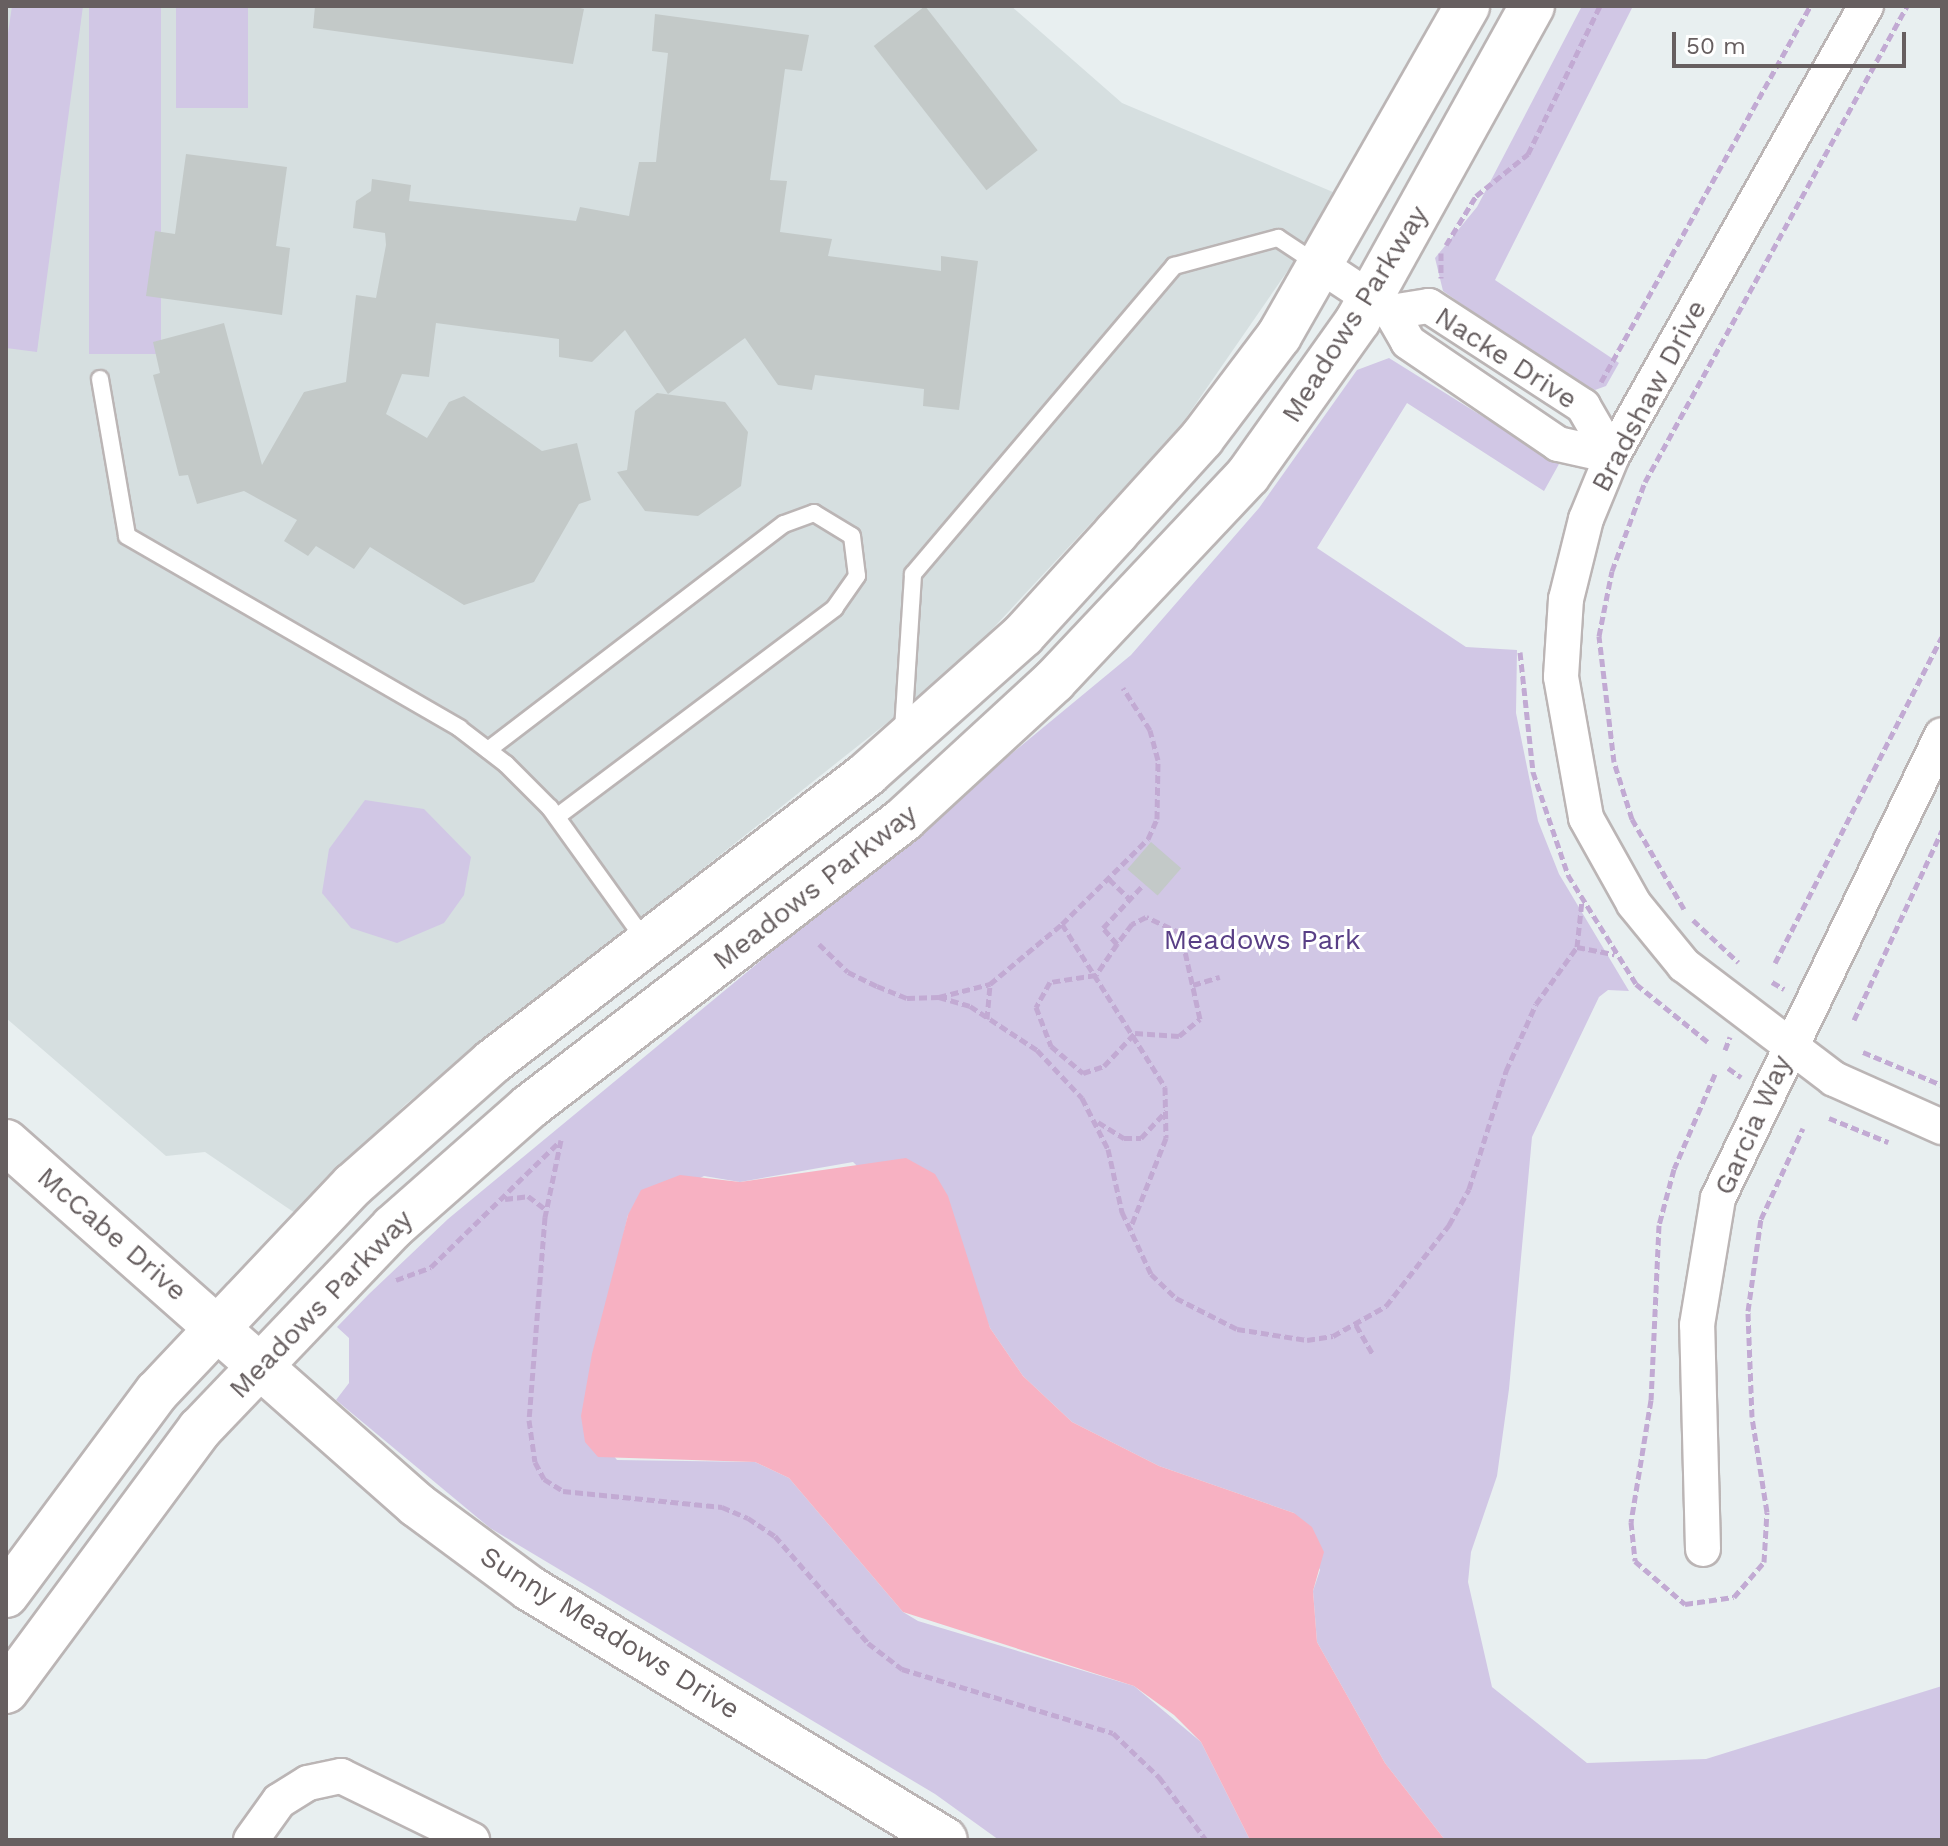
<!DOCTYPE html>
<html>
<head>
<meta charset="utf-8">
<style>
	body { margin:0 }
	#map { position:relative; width:1948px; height:1846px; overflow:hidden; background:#e8eff0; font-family:"Work Sans",sans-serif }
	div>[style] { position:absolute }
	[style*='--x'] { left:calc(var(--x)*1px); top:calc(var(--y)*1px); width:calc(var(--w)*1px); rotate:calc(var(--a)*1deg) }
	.education>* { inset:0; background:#d6dfe0 }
	.green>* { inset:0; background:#d1c7e5; transform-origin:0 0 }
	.water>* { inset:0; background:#f7b1c2 }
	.building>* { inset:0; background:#c3c9c8; transform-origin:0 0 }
	.path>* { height:5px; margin-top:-2.5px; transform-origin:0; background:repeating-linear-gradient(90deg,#c2aad3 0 8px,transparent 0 12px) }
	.roads { filter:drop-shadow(2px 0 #bbb5b5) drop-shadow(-2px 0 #bbb5b5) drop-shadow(0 2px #bbb5b5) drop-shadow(0 -2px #bbb5b5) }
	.lane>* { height:16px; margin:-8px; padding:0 8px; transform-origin:8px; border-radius:8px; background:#fff }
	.street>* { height:34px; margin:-17px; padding:0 17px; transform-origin:17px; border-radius:17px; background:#fff }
	.secondary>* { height:44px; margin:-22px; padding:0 22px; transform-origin:22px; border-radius:22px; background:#fff }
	span { translate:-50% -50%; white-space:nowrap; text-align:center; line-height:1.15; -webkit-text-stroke:6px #fff; paint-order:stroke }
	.street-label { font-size:28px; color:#675f60 }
	.park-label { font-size:28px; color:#593f86 }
	.frame { position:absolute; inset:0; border:8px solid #675f60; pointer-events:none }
	.scale { position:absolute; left:1672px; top:32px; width:234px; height:36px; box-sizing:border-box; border:4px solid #675f60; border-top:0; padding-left:10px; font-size:24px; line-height:28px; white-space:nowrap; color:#675f60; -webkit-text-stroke:6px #fff; paint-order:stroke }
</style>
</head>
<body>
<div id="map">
	<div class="education">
		<i style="clip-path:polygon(6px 6px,1011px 6px,1122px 103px,1340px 195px,1177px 431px,955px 669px,406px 1104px,295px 1213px,205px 1152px,166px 1156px,6px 1018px)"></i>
	</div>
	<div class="green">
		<i style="clip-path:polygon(12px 6px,83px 6px,37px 352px,6px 348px,6px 47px)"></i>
		<i style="left:89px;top:6px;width:72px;height:348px"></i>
		<i style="left:176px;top:6px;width:72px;height:102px"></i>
		<i style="clip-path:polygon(1582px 6px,1633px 6px,1495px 280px,1619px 363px,1606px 386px,1595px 390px,1571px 381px,1443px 291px,1435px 258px,1477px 207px)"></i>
		<i style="clip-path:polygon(1389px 358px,1559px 464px,1544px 491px,1407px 403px,1317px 548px,1466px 647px,1517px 650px,1516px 713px,1538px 821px,1559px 874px,1629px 991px,1608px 990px,1599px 997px,1532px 1137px,1509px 1389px,1497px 1476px,1471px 1552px,1468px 1582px,1492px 1687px,1587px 1763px,1706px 1759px,1942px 1686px,1942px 1840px,1445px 1840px,1385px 1763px,1317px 1642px,1313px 1591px,1320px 1570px,1294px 1513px,1159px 1466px,1072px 1422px,1023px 1376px,990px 1328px,968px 1273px,853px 1162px,740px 1182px,704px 1176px,628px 1215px,582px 1416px,617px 1460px,755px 1462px,789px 1478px,903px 1612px,918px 1621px,1134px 1686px,1201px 1742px,1250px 1840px,999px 1840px,935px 1794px,490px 1528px,336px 1400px,349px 1383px,349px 1338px,337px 1327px,369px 1294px,448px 1219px,1131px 655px,1259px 508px,1357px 370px)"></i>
		<i style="clip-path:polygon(365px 800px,424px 809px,471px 857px,464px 895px,444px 923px,397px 943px,351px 928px,322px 893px,329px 849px)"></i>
	</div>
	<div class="water">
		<i style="clip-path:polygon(906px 1158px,935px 1174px,948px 1196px,990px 1328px,1023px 1376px,1072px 1422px,1159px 1466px,1294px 1513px,1312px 1527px,1324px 1552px,1313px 1591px,1317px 1642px,1385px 1763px,1445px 1840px,1250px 1840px,1201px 1742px,1174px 1715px,1134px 1686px,903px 1612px,789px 1478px,755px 1462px,598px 1457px,585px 1442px,581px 1416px,592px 1354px,628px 1215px,641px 1190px,680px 1175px,740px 1182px)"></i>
	</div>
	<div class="building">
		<i style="clip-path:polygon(315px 6px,572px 6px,584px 9px,573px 64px,313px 28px)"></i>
		<i style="left:925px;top:6px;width:183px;height:65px;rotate:52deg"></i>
		<i style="clip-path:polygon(655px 14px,809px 35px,802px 71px,785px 69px,770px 180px,787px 181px,780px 232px,832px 239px,828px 256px,941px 271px,941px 256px,978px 261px,959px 410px,923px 406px,924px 389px,815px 375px,812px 390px,778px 385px,745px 338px,668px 394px,625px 330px,592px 362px,559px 357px,559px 339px,436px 323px,429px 377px,402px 374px,386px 414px,427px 438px,449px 402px,464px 396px,542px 451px,577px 443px,591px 500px,579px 504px,534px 582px,464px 605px,370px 547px,354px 569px,316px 546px,308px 556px,284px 541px,297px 520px,244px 491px,197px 504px,188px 475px,179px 476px,153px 375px,160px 373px,153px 342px,224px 323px,262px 465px,304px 392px,346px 382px,356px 295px,376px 298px,386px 245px,385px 233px,353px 228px,356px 201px,371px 191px,372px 179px,411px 185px,409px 201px,576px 221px,580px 207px,629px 216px,639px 162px,656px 162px,668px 53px,652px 51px)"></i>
		<i style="clip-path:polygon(186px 154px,287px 167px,276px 246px,290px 248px,282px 315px,146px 296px,155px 231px,175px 234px)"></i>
		<i style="clip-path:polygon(657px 393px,725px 402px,748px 432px,741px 486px,698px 516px,645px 511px,617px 472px,627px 470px,635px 411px)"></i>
		<i style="left:1151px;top:842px;width:40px;height:36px;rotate:41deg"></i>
	</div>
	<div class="path">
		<i style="--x:1446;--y:245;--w:57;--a:-58.5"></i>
		<i style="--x:1476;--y:196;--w:67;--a:-38.9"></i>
		<i style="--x:1528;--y:154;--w:165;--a:-64.1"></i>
		<i style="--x:1441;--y:253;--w:25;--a:90"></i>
		<i style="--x:1601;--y:382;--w:430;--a:-60.9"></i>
		<i style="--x:1520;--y:652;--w:121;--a:83.8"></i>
		<i style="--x:1533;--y:772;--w:109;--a:71.2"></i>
		<i style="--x:1568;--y:875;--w:128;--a:58"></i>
		<i style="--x:1636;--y:984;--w:92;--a:38.9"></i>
		<i style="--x:1109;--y:879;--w:29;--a:44"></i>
		<i style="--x:1684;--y:909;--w:104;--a:-120"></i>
		<i style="--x:1632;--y:819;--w:60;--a:-107.5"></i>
		<i style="--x:1614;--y:762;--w:127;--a:-96.8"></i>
		<i style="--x:1599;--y:636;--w:66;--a:-78.7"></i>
		<i style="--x:1612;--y:571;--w:95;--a:-69.7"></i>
		<i style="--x:1645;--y:482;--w:543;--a:-61.17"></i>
		<i style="--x:1693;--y:920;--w:62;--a:43"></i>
		<i style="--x:1062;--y:924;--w:193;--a:57.7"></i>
		<i style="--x:1165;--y:1087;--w:51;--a:88.9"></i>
		<i style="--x:1166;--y:1138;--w:98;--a:111.6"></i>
		<i style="--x:819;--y:944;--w:40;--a:44"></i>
		<i style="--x:848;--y:972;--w:32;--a:26"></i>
		<i style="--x:877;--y:986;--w:32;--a:22"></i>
		<i style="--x:907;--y:998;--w:32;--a:-2"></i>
		<i style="--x:939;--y:997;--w:53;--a:-14.3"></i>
		<i style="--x:990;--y:984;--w:94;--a:-39.8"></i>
		<i style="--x:1062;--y:924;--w:121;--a:-44.7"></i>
		<i style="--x:1148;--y:839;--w:22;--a:-66"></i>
		<i style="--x:1157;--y:819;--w:59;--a:-89"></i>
		<i style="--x:1158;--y:760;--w:31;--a:-105"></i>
		<i style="--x:1150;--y:730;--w:50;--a:-122.7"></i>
		<i style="--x:1117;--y:944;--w:37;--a:124"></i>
		<i style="--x:1096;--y:975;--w:47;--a:171.3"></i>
		<i style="--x:1050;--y:982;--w:29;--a:119"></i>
		<i style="--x:1036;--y:1007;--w:42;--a:69"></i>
		<i style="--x:1051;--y:1046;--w:42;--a:40.2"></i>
		<i style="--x:1083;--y:1073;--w:22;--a:-18"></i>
		<i style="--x:1104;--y:1066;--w:45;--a:-46.8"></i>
		<i style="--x:1135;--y:1033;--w:44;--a:3.9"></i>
		<i style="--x:1179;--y:1036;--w:27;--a:-39"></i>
		<i style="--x:1200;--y:1019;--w:88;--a:-102.5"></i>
		<i style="--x:1181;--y:933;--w:38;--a:-155"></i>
		<i style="--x:1146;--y:917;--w:16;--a:153"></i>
		<i style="--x:1132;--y:924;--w:25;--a:127"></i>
		<i style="--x:1117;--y:944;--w:21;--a:-131"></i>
		<i style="--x:1103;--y:928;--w:60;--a:-47"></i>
		<i style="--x:1577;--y:947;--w:38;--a:11"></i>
		<i style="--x:1775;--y:963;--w:366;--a:-62.9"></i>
		<i style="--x:1772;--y:982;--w:14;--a:30"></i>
		<i style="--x:1193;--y:985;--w:28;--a:-17"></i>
		<i style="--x:939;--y:997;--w:32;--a:16"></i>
		<i style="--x:970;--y:1006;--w:80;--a:33.3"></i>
		<i style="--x:1037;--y:1050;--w:66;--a:46.8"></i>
		<i style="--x:1082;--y:1098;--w:57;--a:63"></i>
		<i style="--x:1108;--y:1149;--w:65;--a:77.5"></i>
		<i style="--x:1122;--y:1212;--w:68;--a:64.9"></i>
		<i style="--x:1151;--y:1274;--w:35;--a:44"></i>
		<i style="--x:1176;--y:1298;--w:68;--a:26.9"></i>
		<i style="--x:1237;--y:1329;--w:71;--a:8.9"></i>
		<i style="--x:1307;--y:1340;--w:26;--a:-9"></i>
		<i style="--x:1333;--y:1336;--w:61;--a:-29.5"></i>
		<i style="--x:1386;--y:1306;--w:103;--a:-52.1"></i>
		<i style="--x:1449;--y:1225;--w:41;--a:-60.9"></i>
		<i style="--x:1469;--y:1189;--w:124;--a:-72.6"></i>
		<i style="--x:1506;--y:1071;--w:73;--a:-65.9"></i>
		<i style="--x:1536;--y:1004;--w:70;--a:-54.3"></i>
		<i style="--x:1577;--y:947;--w:47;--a:-83.9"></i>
		<i style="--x:987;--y:1019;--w:34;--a:-85"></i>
		<i style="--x:1854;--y:1020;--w:209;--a:-65.1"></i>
		<i style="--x:1725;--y:1050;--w:14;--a:-69"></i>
		<i style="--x:1863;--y:1052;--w:86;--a:22.7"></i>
		<i style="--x:1728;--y:1068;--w:16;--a:35"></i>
		<i style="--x:1715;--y:1074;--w:103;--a:113.3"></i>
		<i style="--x:1674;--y:1169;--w:58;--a:105"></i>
		<i style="--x:1659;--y:1225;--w:175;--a:92.6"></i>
		<i style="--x:1651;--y:1400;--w:124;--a:99.3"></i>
		<i style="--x:1631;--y:1522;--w:39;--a:84"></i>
		<i style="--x:1635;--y:1561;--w:66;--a:40.7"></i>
		<i style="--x:1685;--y:1604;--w:49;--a:-8.1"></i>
		<i style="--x:1734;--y:1597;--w:46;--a:-49.4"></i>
		<i style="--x:1764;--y:1562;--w:50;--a:-86.6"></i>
		<i style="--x:1767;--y:1512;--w:96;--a:-99"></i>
		<i style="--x:1752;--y:1417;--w:106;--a:-92.2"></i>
		<i style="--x:1748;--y:1311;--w:93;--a:-82"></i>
		<i style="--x:1761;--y:1219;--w:100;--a:-65.2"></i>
		<i style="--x:1829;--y:1118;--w:64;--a:22.1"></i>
		<i style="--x:1098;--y:1122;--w:31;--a:32"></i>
		<i style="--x:1124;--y:1138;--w:17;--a:0"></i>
		<i style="--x:1141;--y:1138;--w:37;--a:-47"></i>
		<i style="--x:561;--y:1140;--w:79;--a:101.7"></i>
		<i style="--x:545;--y:1217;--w:204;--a:94.5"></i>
		<i style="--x:529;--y:1420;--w:42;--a:81.9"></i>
		<i style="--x:535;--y:1462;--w:19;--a:62"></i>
		<i style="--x:544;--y:1479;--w:22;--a:32"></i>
		<i style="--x:563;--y:1491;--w:160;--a:5.7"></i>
		<i style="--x:722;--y:1507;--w:28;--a:23"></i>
		<i style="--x:748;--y:1518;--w:32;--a:34"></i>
		<i style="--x:775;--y:1536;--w:142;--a:49"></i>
		<i style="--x:868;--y:1643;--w:43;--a:37.4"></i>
		<i style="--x:902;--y:1669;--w:220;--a:16.9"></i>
		<i style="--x:1113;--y:1733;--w:64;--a:43.7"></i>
		<i style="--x:1159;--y:1777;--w:79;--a:53.3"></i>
		<i style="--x:505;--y:1199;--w:23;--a:-7"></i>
		<i style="--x:528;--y:1196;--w:21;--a:37"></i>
		<i style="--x:396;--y:1280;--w:37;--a:-20"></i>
		<i style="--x:431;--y:1267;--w:180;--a:-44.3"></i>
		<i style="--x:1356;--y:1325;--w:34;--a:60"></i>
	</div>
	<div class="roads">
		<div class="lane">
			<i style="--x:100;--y:379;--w:159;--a:80.2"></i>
			<i style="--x:127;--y:536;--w:384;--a:30"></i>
			<i style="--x:459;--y:728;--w:59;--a:37.5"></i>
			<i style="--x:506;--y:764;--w:62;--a:45"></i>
			<i style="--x:550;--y:808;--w:166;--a:54.3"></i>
			<i style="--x:903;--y:730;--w:156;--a:-86.3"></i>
			<i style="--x:913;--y:574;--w:404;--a:-49.7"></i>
			<i style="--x:1174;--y:266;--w:108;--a:-15.1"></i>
			<i style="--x:1278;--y:238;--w:49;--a:33.4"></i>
			<i style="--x:488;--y:750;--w:372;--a:-37.4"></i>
			<i style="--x:784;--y:524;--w:32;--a:-20"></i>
			<i style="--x:814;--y:513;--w:44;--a:31.2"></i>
			<i style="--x:852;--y:536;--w:40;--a:82.9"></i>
			<i style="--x:857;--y:576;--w:39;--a:125"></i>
			<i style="--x:835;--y:608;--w:348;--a:143.1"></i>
		</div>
		<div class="street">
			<i style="--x:1866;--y:6;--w:517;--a:119.44"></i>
			<i style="--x:1612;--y:456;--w:68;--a:112.4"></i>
			<i style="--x:1586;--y:519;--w:82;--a:104"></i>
			<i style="--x:1566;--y:599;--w:78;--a:93.7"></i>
			<i style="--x:1561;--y:677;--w:143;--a:79.9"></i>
			<i style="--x:1586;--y:818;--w:98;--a:60.8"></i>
			<i style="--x:1634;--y:904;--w:79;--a:50.7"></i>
			<i style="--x:1684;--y:965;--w:188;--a:37.2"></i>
			<i style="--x:1834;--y:1079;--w:118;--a:24"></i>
			<i style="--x:1320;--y:265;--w:85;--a:33.5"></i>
			<i style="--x:1391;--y:312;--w:34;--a:60"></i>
			<i style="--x:1408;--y:342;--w:181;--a:34.2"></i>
			<i style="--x:1558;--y:444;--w:55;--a:12.5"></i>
			<i style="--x:1391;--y:312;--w:38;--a:-9"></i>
			<i style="--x:1429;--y:306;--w:184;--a:33"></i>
			<i style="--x:1583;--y:406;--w:58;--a:59.9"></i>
			<i style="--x:1703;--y:1549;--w:224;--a:-91.5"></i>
			<i style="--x:1697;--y:1325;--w:129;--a:-80.6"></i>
			<i style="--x:1718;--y:1198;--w:514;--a:-64.18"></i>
			<i style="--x:251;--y:1840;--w:48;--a:-54.3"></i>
			<i style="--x:279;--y:1801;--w:34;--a:-32"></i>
			<i style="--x:308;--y:1783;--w:34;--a:-12"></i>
			<i style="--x:341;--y:1776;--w:146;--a:26"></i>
		</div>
		<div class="secondary">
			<i style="--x:6;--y:1142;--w:548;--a:41.45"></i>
			<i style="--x:417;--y:1505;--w:139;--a:36.5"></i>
			<i style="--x:529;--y:1588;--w:486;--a:31.2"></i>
			<i style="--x:6;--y:1595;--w:253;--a:-53.4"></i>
			<i style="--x:157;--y:1392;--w:285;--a:-46.6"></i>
			<i style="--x:353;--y:1185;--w:186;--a:-41.5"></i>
			<i style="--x:492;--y:1062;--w:473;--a:-37.5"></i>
			<i style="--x:867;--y:774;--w:209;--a:-41.7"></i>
			<i style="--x:1023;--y:635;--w:138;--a:-47.6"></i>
			<i style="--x:1116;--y:533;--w:128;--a:-47.8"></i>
			<i style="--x:1202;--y:438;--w:128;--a:-53"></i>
			<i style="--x:1279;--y:336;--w:380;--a:-60.3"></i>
			<i style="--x:6;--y:1691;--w:326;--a:-53.5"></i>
			<i style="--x:200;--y:1429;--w:279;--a:-46.3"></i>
			<i style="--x:393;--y:1227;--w:181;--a:-41.4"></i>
			<i style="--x:529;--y:1107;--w:473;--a:-37.5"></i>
			<i style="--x:904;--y:819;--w:204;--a:-42.6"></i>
			<i style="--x:1054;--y:681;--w:283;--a:-46.7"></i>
			<i style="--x:1248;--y:475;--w:190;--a:-54.6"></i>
			<i style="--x:1358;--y:320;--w:359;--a:-61"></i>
		</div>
	</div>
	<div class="street-label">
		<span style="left:1355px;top:314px;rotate:-58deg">Meadows Parkway</span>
		<span style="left:1506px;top:358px;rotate:33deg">Nacke Drive</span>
		<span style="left:1649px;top:396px;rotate:-62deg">Bradshaw Drive</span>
		<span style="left:815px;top:887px;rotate:-38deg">Meadows Parkway</span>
		<span style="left:1753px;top:1125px;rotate:-66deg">Garcia Way</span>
		<span style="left:112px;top:1234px;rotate:41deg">McCabe Drive</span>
		<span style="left:321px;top:1304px;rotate:-46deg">Meadows Parkway</span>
		<span style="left:610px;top:1633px;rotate:32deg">Sunny Meadows Drive</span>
	</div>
	<div class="park-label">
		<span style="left:1262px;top:940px">Meadows Park</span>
	</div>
	<div class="frame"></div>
	<div class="scale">50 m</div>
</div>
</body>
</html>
